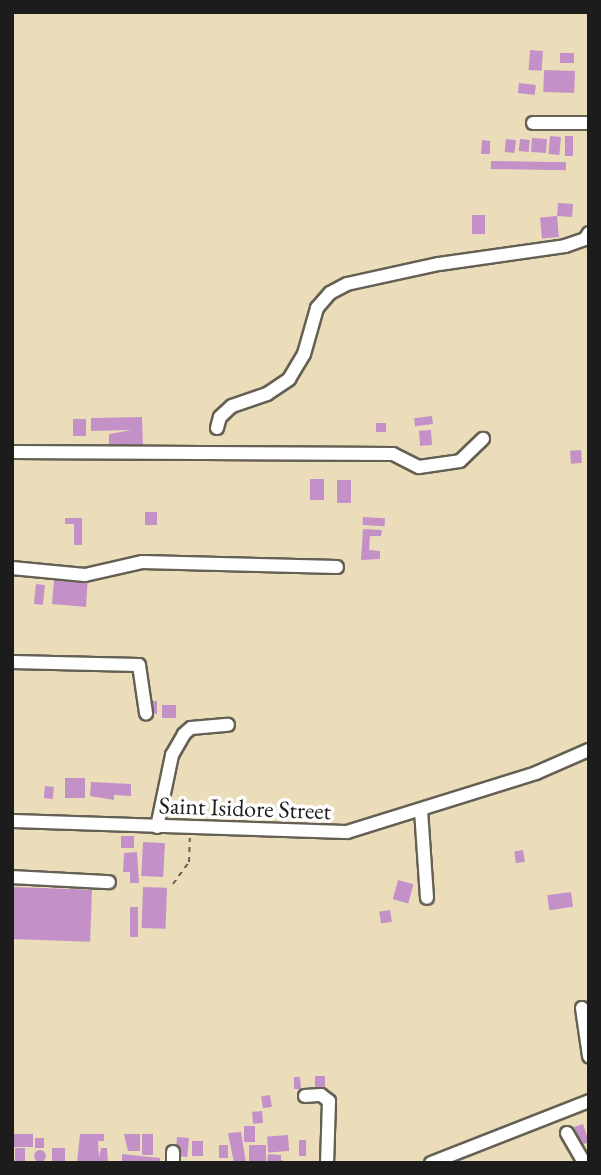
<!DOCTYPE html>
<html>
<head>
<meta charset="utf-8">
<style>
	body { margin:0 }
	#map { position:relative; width:601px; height:1175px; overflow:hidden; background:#ebddba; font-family:"EB Garamond",serif }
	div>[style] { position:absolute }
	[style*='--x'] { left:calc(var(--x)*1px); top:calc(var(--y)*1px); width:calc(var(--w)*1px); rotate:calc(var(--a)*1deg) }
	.building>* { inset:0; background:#c391c7; transform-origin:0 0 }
	.round { border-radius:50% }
	.path>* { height:2px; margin-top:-1px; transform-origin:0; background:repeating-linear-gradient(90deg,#646053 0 5px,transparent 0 10px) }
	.roads { filter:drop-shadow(2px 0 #646053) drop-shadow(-2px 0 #646053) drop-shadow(0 2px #646053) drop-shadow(0 -2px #646053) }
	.minor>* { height:12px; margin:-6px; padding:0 6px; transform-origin:6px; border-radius:6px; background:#fff }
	span { translate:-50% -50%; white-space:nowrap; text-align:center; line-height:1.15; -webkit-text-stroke:7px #fff; paint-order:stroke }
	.street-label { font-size:24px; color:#1c1c1c }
	.frame { position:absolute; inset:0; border:14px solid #1c1c1c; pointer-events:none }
</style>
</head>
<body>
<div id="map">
	<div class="building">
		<i style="left:530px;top:50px;width:13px;height:20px;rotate:4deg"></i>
		<i style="left:560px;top:53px;width:14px;height:10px"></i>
		<i style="left:544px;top:70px;width:31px;height:22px;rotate:2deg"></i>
		<i style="left:519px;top:83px;width:17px;height:10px;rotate:7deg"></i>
		<i style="left:550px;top:136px;width:11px;height:18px;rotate:5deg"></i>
		<i style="left:565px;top:136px;width:8px;height:20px"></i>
		<i style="left:532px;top:138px;width:15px;height:14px;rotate:4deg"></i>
		<i style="left:506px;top:139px;width:10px;height:13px;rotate:6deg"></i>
		<i style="left:520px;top:139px;width:10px;height:12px;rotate:6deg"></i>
		<i style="clip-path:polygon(482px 140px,490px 141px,490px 154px,481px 154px)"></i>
		<i style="left:491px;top:161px;width:75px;height:8px;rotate:1deg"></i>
		<i style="left:558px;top:203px;width:15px;height:13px;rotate:4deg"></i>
		<i style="left:472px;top:215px;width:13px;height:19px"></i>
		<i style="left:557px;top:216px;width:21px;height:17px;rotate:85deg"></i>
		<i style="left:432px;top:416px;width:8px;height:18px;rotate:83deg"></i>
		<i style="clip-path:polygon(142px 417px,143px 447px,109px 448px,109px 434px,132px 430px,91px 431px,91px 418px)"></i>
		<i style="left:73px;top:419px;width:13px;height:17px"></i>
		<i style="left:376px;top:423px;width:10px;height:9px"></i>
		<i style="left:431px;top:430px;width:15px;height:12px;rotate:86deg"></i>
		<i style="left:581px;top:450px;width:13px;height:11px;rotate:86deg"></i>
		<i style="left:310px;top:479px;width:14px;height:21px"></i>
		<i style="left:337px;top:480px;width:14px;height:23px"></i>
		<i style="left:145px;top:512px;width:12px;height:13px"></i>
		<i style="left:363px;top:517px;width:22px;height:8px;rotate:3deg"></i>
		<i style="clip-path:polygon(65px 518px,82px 518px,82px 545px,74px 545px,74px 524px,65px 524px)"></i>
		<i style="clip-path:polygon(363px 529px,382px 530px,381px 536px,370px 536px,369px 550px,380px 551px,380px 559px,361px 560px)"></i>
		<i style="clip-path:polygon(74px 576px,88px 577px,86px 607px,52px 604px,54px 580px,74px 582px)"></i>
		<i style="left:36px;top:584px;width:9px;height:20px;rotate:6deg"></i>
		<i style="left:149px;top:701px;width:8px;height:13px"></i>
		<i style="left:162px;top:705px;width:14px;height:13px"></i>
		<i style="left:65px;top:778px;width:20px;height:20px"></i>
		<i style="clip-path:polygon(91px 782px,131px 784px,131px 796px,114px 795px,114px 800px,90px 796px)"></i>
		<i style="left:45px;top:786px;width:9px;height:12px;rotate:6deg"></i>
		<i style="left:121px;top:836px;width:13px;height:12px"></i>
		<i style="left:143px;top:842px;width:22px;height:34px;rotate:3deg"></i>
		<i style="left:523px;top:850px;width:12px;height:9px;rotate:81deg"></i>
		<i style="clip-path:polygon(137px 852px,139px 883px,130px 883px,130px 872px,123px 872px,124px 853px)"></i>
		<i style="left:398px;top:880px;width:16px;height:20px;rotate:15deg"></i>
		<i style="left:13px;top:887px;width:79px;height:52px;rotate:2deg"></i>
		<i style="left:143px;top:887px;width:24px;height:41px;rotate:2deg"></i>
		<i style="left:571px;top:892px;width:15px;height:24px;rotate:82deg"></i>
		<i style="left:130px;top:907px;width:8px;height:30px"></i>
		<i style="left:390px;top:910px;width:12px;height:11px;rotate:81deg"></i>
		<i style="left:315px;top:1076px;width:10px;height:11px"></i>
		<i style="clip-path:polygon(294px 1077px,300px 1077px,301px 1089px,294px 1089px)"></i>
		<i style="left:270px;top:1095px;width:12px;height:9px;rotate:81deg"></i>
		<i style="left:262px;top:1111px;width:12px;height:10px;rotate:85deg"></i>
		<i style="clip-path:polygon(583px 1124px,589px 1142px,582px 1145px,574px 1127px)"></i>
		<i style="left:244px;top:1126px;width:11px;height:16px"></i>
		<i style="clip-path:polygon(241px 1132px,246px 1163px,234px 1163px,228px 1133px)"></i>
		<i style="left:13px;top:1134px;width:20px;height:13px"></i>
		<i style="clip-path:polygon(80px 1134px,104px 1134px,104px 1141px,98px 1141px,99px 1157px,101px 1148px,107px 1148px,108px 1163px,77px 1163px)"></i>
		<i style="clip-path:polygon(124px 1134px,140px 1134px,140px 1151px,128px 1151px)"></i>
		<i style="left:142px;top:1134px;width:11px;height:21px"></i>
		<i style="left:288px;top:1135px;width:16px;height:21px;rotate:86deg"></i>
		<i style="left:177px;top:1137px;width:12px;height:19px;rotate:5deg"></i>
		<i style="left:35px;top:1138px;width:9px;height:10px"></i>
		<i style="left:299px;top:1140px;width:7px;height:16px"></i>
		<i style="left:203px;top:1141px;width:15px;height:11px;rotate:90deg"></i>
		<i style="left:219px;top:1145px;width:9px;height:13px"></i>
		<i style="left:249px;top:1145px;width:17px;height:18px"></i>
		<i style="left:15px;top:1148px;width:10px;height:13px"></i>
		<i style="left:52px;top:1148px;width:13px;height:15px"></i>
		<i class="round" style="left:34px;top:1150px;width:12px;height:12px"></i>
		<i style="clip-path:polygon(122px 1154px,160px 1158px,160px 1163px,122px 1163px)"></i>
		<i style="clip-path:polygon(268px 1154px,281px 1155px,281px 1160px,289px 1163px,267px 1163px)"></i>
	</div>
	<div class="path">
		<i style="--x:173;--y:884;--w:27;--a:-54"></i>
		<i style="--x:189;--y:862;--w:24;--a:-88"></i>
	</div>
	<div class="roads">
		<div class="minor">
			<i style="--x:533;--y:123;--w:56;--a:0"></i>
			<i style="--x:217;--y:428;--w:11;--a:-75"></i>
			<i style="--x:220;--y:417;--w:16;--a:-43"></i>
			<i style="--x:232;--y:406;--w:37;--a:-19"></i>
			<i style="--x:267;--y:394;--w:27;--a:-34"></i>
			<i style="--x:289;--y:379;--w:29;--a:-59"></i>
			<i style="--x:304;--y:354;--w:48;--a:-74.2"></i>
			<i style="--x:317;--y:308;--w:20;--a:-49"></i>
			<i style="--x:330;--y:293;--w:19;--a:-28"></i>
			<i style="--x:347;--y:284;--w:94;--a:-12.3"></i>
			<i style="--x:439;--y:264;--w:127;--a:-8.1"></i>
			<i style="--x:565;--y:246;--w:21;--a:-19"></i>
			<i style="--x:585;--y:239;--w:7;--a:-56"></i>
			<i style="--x:12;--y:452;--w:381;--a:0.3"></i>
			<i style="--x:393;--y:454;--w:29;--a:27"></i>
			<i style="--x:419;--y:467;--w:41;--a:-8.3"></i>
			<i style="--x:460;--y:461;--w:32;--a:-44"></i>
			<i style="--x:12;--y:568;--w:73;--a:5.5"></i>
			<i style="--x:85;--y:575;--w:58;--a:-12.8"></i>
			<i style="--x:142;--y:562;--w:195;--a:1.5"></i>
			<i style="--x:12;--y:662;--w:127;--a:1.4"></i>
			<i style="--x:139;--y:665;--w:49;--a:81.7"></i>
			<i style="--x:421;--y:810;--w:88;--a:86.1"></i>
			<i style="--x:12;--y:821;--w:335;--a:1.9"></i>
			<i style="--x:347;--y:832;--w:198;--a:-17.3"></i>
			<i style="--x:536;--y:773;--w:58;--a:-23.5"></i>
			<i style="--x:157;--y:827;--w:74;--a:-78.2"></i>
			<i style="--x:172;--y:755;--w:24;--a:-60"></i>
			<i style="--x:184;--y:734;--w:9;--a:-41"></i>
			<i style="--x:191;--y:728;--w:37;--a:-5"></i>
			<i style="--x:12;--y:877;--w:97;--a:3"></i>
			<i style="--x:582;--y:1008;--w:49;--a:81.7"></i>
			<i style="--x:305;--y:1096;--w:16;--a:-4"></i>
			<i style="--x:321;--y:1095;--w:10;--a:37"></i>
			<i style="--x:329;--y:1101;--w:62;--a:91.8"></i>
			<i style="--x:567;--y:1133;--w:34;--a:60"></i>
			<i style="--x:173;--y:1152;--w:11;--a:90"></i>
			<i style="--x:431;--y:1163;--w:170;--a:-21.4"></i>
		</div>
	</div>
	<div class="street-label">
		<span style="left:245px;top:808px;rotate:2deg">Saint Isidore Street</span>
	</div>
	<div class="frame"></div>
</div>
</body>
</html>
